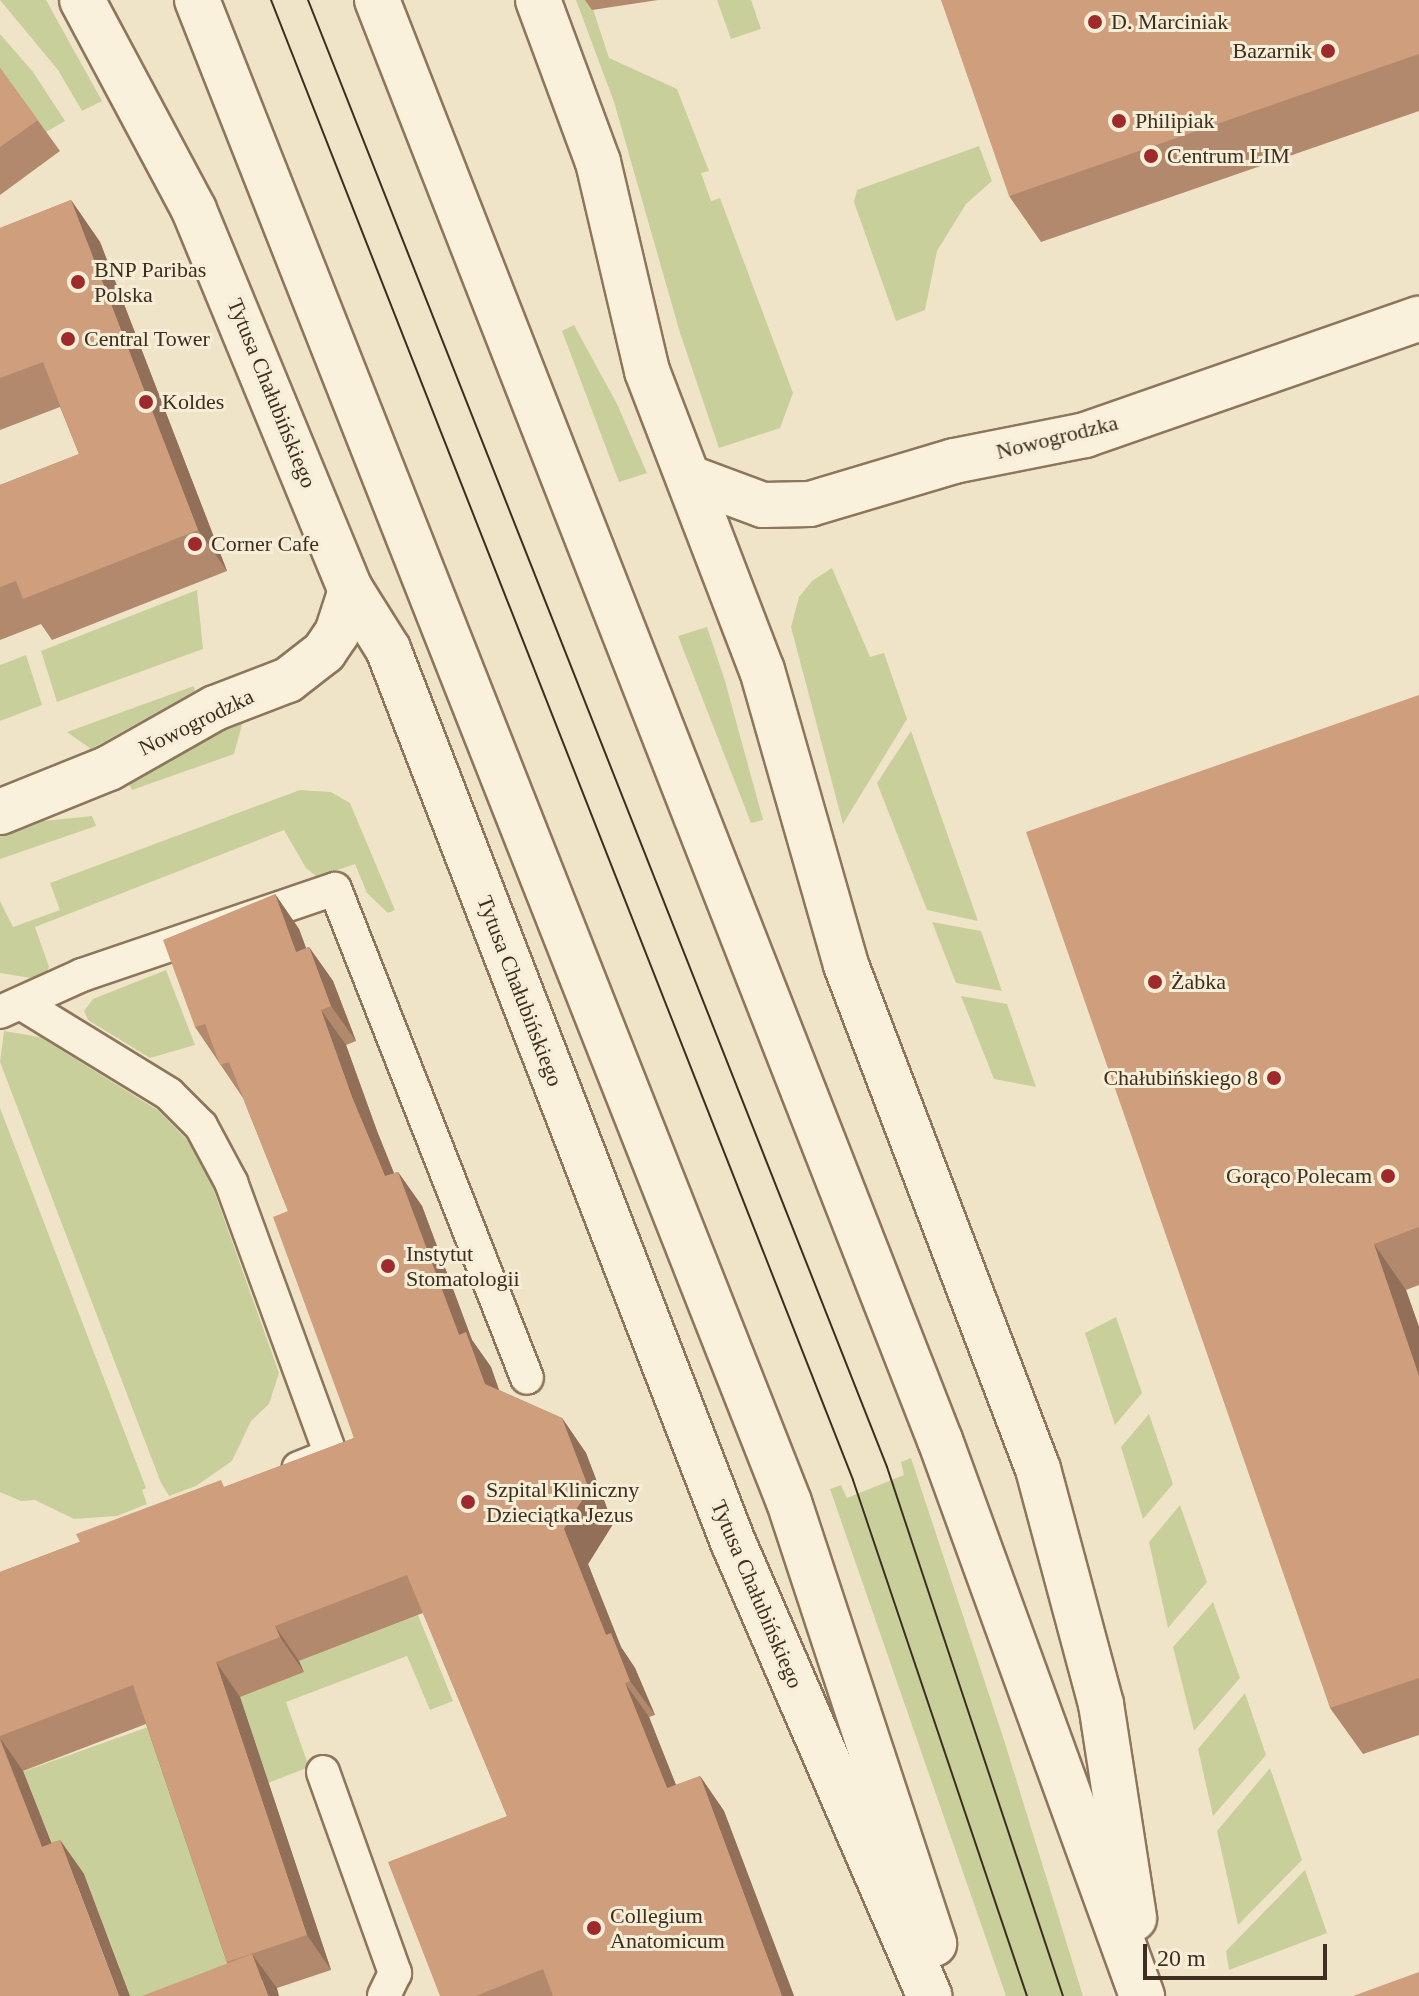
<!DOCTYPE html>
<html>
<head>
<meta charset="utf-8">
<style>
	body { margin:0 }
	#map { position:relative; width:1419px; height:1996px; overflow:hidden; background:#f0e4c8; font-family:"Times New Roman",serif }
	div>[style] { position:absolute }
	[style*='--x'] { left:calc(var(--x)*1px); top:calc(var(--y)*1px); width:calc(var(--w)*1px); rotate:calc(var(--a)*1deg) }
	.green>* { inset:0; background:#c9cf9b }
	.roads { filter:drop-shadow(2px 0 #8d765c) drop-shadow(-2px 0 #8d765c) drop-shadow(0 2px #8d765c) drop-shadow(0 -2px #8d765c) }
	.lane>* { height:32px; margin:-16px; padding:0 16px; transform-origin:16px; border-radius:16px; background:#faf1dc }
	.street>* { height:44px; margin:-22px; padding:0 22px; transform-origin:22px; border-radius:22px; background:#faf1dc }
	.secondary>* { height:44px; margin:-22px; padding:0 22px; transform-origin:22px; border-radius:22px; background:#faf1dc }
	.tram>* { height:2px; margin:-1px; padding:0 1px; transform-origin:1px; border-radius:1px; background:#3d2e20 }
	.wall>* { inset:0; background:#b2896c }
	.shaded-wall>* { inset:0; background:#916f58 }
	.building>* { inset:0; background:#cf9f7d }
	.dots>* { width:22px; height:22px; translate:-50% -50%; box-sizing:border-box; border:4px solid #f7eed8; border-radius:50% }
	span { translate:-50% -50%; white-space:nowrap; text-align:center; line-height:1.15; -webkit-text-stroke:6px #f7eed8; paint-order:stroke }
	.poi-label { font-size:22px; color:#3d2e20 }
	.left { translate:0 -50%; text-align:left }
	.right { translate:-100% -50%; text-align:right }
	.street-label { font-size:22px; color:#3d2e20 }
	.scale { position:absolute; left:1143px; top:1944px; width:184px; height:36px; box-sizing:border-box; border:4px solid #3d2e20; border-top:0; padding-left:10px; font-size:24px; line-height:28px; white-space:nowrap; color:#3d2e20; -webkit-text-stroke:6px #f7eed8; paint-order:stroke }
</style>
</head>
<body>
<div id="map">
	<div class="green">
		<i style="clip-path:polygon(0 0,46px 0,102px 101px,82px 111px,58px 70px)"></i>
		<i style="clip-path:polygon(576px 0,590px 0,609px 58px,677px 89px,709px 171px,701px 173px,711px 201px,720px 198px,793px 393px,780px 428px,719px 448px,680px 333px,614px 102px)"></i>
		<i style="clip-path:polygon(717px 0,751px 0,761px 29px,731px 39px)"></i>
		<i style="clip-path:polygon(0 34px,33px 72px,65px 121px,46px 132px,0 70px)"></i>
		<i style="clip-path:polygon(979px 146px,992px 181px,966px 204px,937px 251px,925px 310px,896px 321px,854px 202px,857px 190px)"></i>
		<i style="clip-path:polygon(574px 325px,617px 404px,647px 473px,619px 482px,562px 331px)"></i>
		<i style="clip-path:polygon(832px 568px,870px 657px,884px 653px,907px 719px,843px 824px,791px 627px,799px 597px,812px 581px)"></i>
		<i style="clip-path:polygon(197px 590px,203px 649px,57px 702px,41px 651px)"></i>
		<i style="clip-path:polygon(707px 627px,725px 681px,763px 820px,751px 823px,678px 636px)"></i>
		<i style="clip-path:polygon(26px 655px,42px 705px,0 721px,0 665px)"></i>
		<i style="clip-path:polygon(194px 686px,195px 691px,91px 749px,67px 732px)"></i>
		<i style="clip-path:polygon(244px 717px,234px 754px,132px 790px,129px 784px,199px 737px)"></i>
		<i style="clip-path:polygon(911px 731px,978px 921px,927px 910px,877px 783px)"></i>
		<i style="clip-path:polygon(300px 790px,331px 792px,350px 803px,395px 910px,388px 913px,367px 893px,355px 864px,317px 877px,306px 868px,284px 830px,35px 927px,49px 967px,43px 980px,0 973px,0 901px,13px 927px,60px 910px,50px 883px)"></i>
		<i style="clip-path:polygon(92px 816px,96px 826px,0 859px,0 832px,24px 823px)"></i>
		<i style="clip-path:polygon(932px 922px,981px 931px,1002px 991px,956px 983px)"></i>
		<i style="clip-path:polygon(166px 970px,195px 1045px,150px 1058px,88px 1020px,84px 1011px,93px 999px)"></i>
		<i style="clip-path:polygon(961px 996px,1007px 1004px,1036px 1087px,994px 1079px)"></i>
		<i style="clip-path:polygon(4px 1031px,40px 1037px,159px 1111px,188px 1141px,209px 1177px,279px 1373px,269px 1404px,251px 1421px,232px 1461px,196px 1486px,169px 1496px,161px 1483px,0 1062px)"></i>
		<i style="clip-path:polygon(0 1108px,146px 1488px,142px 1490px,147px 1504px,117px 1516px,74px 1519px,35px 1500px,21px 1501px,0 1492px)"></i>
		<i style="clip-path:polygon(1116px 1317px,1142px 1393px,1115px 1425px,1085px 1333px)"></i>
		<i style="clip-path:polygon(1149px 1414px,1173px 1484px,1143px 1519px,1121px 1447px)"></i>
		<i style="clip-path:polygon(911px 1458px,1004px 1740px,1083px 1996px,1006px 1996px,830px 1489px,841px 1485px,847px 1498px,904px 1475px,901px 1462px)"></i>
		<i style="clip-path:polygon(1180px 1505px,1207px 1582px,1168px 1628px,1149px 1542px)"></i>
		<i style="clip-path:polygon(1213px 1602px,1240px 1678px,1194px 1731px,1173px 1647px)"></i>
		<i style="clip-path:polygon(418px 1615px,453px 1701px,430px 1710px,407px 1656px,286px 1702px,309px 1767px,268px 1783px,251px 1996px,109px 1996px,120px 1968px,84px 1875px,67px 1881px,43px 1821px,8px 1777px,304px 1671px,299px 1661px)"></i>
		<i style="clip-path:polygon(1245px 1693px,1266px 1755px,1213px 1816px,1198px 1749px)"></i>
		<i style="clip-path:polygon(1270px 1768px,1302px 1860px,1238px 1925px,1217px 1831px)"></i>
		<i style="clip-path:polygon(1305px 1870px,1327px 1933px,1229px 1970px,1226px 1951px)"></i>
	</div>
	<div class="roads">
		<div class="lane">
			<i style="--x:24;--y:1005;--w:170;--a:31.5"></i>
			<i style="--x:169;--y:1094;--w:45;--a:45"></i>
			<i style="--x:201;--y:1126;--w:64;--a:61.8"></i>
			<i style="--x:231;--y:1182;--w:291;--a:69.9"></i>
			<i style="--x:331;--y:1455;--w:35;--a:158"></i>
			<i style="--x:0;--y:1012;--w:90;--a:-24.3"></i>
			<i style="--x:82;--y:975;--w:267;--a:-18.8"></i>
			<i style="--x:335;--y:889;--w:525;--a:68.56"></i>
			<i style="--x:323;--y:1772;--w:214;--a:70.3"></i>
			<i style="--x:395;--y:1973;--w:25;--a:116"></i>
		</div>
		<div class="street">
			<i style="--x:690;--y:478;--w:78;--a:20.3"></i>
			<i style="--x:763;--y:505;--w:47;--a:-1.2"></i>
			<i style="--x:810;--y:504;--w:150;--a:-16.6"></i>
			<i style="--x:954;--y:461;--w:134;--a:-11.2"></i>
			<i style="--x:1085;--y:435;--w:354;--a:-19.2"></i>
			<i style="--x:0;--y:812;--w:118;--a:-22"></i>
			<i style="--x:109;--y:768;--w:122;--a:-29.5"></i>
			<i style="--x:215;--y:708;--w:78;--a:-21"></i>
			<i style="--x:288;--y:680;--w:46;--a:-37.9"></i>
			<i style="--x:324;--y:652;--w:23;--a:-56"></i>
			<i style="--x:337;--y:633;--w:45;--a:-72"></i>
		</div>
		<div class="secondary">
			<i style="--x:82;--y:0;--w:238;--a:61.9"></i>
			<i style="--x:194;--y:210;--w:411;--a:67.6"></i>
			<i style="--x:351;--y:590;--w:70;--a:57.9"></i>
			<i style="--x:388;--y:649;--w:957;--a:68.88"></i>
			<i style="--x:733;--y:1542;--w:495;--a:66.6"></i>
			<i style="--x:197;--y:0;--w:1614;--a:68.49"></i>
			<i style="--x:789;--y:1502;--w:465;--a:71.8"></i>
			<i style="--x:377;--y:0;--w:1546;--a:68.65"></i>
			<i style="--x:940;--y:1440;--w:592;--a:70.03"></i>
			<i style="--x:538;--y:0;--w:173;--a:69.7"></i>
			<i style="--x:598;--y:162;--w:215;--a:76.8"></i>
			<i style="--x:647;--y:371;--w:320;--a:69"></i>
			<i style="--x:762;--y:670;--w:307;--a:74.1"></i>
			<i style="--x:846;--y:965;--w:539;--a:69.15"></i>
			<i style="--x:1038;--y:1469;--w:243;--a:75"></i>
			<i style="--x:1101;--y:1704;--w:217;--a:81.2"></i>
		</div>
	</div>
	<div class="tram">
		<i style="--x:271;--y:0;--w:1590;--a:68.53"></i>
		<i style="--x:853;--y:1480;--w:545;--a:71.37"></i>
		<i style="--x:308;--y:0;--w:1577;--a:68.46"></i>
		<i style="--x:887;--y:1467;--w:558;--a:71.6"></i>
	</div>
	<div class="wall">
		<i style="clip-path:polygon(585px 0,658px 0,592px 10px)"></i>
		<i style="clip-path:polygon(1419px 0,1419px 111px,1041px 242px,1009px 196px)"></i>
		<i style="clip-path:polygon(0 68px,60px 151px,0 195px)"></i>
		<i style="clip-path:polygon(71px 200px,100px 242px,227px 571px,52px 640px,41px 624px,0 640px,0 485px,79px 454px,60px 407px,0 430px,0 228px)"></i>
		<i style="clip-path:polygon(1419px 695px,1419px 1285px,1406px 1290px,1419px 1327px,1419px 1735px,1363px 1754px,1330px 1708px)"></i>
		<i style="clip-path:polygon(275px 894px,299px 929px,306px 948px,309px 947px,333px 981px,356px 1041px,346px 1045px,377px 1131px,394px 1173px,398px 1172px,422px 1206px,472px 1340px,491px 1367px,499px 1390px,562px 1418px,586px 1453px,613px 1524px,588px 1564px,621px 1647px,635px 1668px,655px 1715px,649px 1717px,676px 1785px,700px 1776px,724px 1811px,794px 1996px,440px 1996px,507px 1816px,423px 1613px,299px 1661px,304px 1672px,240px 1697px,331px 1970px,277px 1988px,227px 1963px,146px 1724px,23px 1771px,51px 1843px,60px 1840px,84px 1874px,0 1996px,0 1572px,354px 1438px,288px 1211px,243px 1098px,195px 1027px)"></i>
	</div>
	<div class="shaded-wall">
		<i style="clip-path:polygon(71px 200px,100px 242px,227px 571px,198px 530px)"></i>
		<i style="clip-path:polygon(275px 894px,299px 929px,320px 986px,296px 952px)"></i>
		<i style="clip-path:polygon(309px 947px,333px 981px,356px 1041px,331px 1006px)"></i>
		<i style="clip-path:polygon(321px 1010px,346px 1045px,377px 1131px,409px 1211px,385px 1176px,352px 1097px)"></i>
		<i style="clip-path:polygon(398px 1172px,422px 1206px,472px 1340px,491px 1367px,509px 1419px,485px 1384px,459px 1335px)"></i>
		<i style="clip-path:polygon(1374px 1244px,1406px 1290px,1419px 1327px,1419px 1376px)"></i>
		<i style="clip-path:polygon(562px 1418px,586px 1453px,613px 1524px,588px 1564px,621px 1647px,635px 1668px,655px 1715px,630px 1681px,606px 1635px,564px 1529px)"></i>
		<i style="clip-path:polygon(275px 1626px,299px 1661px,304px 1672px,280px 1637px)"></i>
		<i style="clip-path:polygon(216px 1662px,240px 1697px,331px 1970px,307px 1935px)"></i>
		<i style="clip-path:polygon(625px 1683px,649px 1717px,691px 1823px,667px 1788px)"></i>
		<i style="clip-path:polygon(0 1738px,23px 1771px,67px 1882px,42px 1847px)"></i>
		<i style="clip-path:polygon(700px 1776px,724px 1811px,794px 1996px,782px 1996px)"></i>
		<i style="clip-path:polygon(60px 1840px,84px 1874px,130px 1996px,119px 1996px)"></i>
		<i style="clip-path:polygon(252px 1954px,277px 1988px,279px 1996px,268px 1996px)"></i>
	</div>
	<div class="building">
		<i style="clip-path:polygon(941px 0,1419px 0,1419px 54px,1009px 196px)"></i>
		<i style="clip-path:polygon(0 68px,38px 120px,0 147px)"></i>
		<i style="clip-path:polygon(71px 200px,198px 530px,23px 599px,16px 581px,0 587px,0 485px,79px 454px,43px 362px,0 378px,0 228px)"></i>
		<i style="clip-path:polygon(1419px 695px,1419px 1227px,1374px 1244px,1419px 1376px,1419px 1678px,1330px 1708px,1026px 832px)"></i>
		<i style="clip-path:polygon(275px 894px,296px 952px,309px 947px,331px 1006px,321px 1010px,352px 1097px,385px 1176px,398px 1172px,459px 1335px,466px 1332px,485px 1384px,562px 1418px,589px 1489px,564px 1529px,606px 1635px,611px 1633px,630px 1681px,625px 1683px,667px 1788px,700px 1776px,782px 1996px,553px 1996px,543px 1969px,476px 1996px,440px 1996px,388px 1862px,507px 1816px,407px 1575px,275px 1626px,280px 1637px,216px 1662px,307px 1935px,227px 1962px,133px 1685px,0 1736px,0 1572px,80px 1542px,76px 1534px,221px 1480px,224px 1487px,354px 1438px,273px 1217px,288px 1211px,229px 1062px,220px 1065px,205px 1024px,195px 1027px,163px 940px)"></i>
		<i style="clip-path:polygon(0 1740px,42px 1847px,60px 1840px,119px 1996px,0 1996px)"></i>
		<i style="clip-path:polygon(252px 1954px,268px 1996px,142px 1996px)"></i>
		<i style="clip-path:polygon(1419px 1972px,1419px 1996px,1353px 1996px)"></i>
	</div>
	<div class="dots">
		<i style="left:1095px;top:22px;background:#9e2a2b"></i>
		<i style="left:1328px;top:51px;background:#9e2a2b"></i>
		<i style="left:1119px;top:121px;background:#9e2a2b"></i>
		<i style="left:1151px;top:156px;background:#9e2a2b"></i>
		<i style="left:78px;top:282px;background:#9e2a2b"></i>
		<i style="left:68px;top:339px;background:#9e2a2b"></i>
		<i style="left:146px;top:402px;background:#9e2a2b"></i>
		<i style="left:195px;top:544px;background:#9e2a2b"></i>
		<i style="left:1155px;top:982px;background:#9e2a2b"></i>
		<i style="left:1274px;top:1078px;background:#9e2a2b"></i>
		<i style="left:1388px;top:1176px;background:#9e2a2b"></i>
		<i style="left:388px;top:1266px;background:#9e2a2b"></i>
		<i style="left:468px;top:1502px;background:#9e2a2b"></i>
		<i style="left:594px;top:1928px;background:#9e2a2b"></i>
	</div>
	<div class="poi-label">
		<span class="left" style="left:1111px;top:22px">D. Marciniak</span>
		<span class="right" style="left:1312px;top:51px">Bazarnik</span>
		<span class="left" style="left:1135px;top:121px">Philipiak</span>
		<span class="left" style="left:1167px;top:156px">Centrum LIM</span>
		<span class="left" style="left:94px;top:282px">BNP Paribas<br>Polska</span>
		<span class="left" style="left:84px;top:339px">Central Tower</span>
		<span class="left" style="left:162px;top:402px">Koldes</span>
		<span class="left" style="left:211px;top:544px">Corner Cafe</span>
		<span class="left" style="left:1171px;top:982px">Żabka</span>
		<span class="right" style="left:1258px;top:1078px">Chałubińskiego 8</span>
		<span class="right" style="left:1372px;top:1176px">Gorąco Polecam</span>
		<span class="left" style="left:406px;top:1266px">Instytut<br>Stomatologii</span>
		<span class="left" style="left:486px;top:1502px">Szpital Kliniczny<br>Dzieciątka Jezus</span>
		<span class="left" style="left:610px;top:1928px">Collegium<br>Anatomicum</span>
	</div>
	<div class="street-label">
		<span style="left:272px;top:393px;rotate:68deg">Tytusa Chałubińskiego</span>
		<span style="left:1057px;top:437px;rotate:-14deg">Nowogrodzka</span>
		<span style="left:196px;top:722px;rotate:-26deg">Nowogrodzka</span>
		<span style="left:520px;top:991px;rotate:69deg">Tytusa Chałubińskiego</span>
		<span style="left:757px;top:1594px;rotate:67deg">Tytusa Chałubińskiego</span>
	</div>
	<div class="scale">20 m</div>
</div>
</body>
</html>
